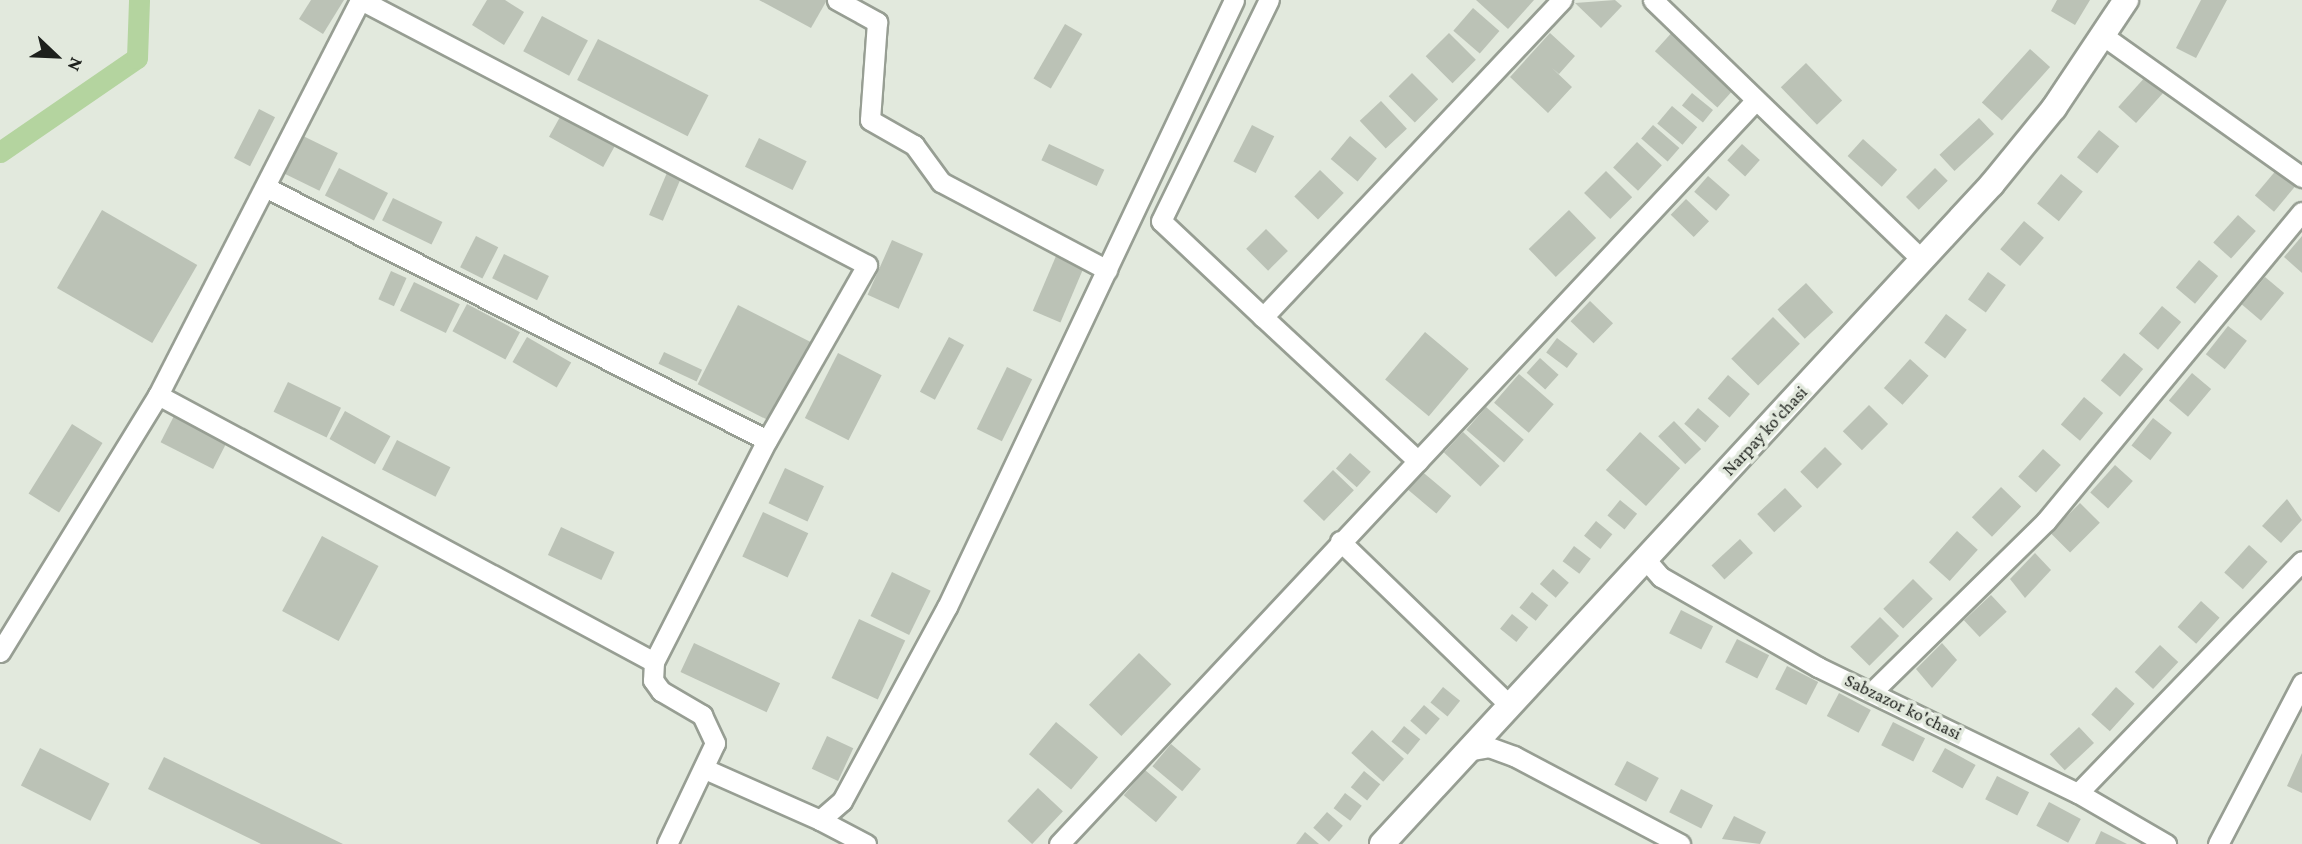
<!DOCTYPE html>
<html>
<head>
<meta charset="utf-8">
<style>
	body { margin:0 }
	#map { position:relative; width:2302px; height:844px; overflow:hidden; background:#e2e9dd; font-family:"Crimson Pro",serif }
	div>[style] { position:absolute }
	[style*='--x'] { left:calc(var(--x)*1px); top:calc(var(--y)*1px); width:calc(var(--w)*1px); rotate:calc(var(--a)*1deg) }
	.canal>* { height:21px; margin:-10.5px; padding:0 10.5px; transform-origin:10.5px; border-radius:10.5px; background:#b4d49f }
	.building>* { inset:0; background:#bbc2b6; transform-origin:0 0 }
	.roads { filter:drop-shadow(2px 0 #979e93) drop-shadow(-2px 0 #979e93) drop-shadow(0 2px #979e93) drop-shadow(0 -2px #979e93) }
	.minor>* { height:19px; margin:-9.5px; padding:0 9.5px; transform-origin:9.5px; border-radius:9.5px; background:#fff }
	.tertiary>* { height:24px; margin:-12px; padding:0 12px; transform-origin:12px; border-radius:12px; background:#fff }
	span { translate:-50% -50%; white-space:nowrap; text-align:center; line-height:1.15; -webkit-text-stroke:7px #e2e9dd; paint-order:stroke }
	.street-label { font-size:18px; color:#1d201c }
	.north { position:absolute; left:21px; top:21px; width:70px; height:70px; -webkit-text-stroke:5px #e2e9dd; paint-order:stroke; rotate:113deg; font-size:19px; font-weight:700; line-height:28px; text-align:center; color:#1d201c }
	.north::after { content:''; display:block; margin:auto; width:24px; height:32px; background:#1d201c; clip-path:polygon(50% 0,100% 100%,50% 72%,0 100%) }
</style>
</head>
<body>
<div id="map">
	<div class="canal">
		<i style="--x:0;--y:152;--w:166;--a:-34.5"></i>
		<i style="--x:137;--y:58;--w:58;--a:-88"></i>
	</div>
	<div class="building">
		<i style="clip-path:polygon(311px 0,344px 0,323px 34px,299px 19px)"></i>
		<i style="clip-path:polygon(487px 0,505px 0,524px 12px,504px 45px,472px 25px)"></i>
		<i style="clip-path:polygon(759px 0,827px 0,811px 28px)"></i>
		<i style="clip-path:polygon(1476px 0,1534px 0,1508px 29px)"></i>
		<i style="clip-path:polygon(1615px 0,1622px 6px,1601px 28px,1575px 3px)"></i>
		<i style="clip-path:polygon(2057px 0,2090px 0,2075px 25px,2051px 11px)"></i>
		<i style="clip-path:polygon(2201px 0,2227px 0,2196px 58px,2176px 48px)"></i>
		<i style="left:1473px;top:8px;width:35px;height:30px;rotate:41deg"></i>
		<i style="left:542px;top:16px;width:52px;height:40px;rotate:28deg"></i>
		<i style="left:1065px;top:24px;width:20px;height:63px;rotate:30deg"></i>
		<i style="left:1675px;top:29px;width:84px;height:30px;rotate:42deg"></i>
		<i style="left:1449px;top:33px;width:38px;height:33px;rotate:45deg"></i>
		<i style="clip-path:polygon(1550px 33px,1575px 56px,1559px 74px,1552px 68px,1572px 87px,1548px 113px,1510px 77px)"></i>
		<i style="left:598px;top:39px;width:124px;height:46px;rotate:27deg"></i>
		<i style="left:2030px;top:49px;width:27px;height:72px;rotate:42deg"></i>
		<i style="left:1806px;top:63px;width:52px;height:35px;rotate:46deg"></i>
		<i style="left:1412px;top:73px;width:37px;height:33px;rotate:45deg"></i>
		<i style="left:2147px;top:75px;width:24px;height:43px;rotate:42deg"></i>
		<i style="left:1692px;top:93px;width:27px;height:16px;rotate:39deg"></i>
		<i style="left:1381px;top:101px;width:38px;height:29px;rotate:47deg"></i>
		<i style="left:1672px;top:106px;width:33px;height:23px;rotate:40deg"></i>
		<i style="left:565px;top:108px;width:62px;height:33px;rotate:29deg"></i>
		<i style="left:259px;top:109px;width:18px;height:55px;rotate:27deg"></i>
		<i style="left:1979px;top:118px;width:22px;height:54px;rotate:47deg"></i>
		<i style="left:1252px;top:125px;width:25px;height:41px;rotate:27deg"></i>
		<i style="left:1653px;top:125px;width:35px;height:18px;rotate:41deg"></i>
		<i style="left:2099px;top:130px;width:26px;height:35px;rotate:39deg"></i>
		<i style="left:301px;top:135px;width:41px;height:42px;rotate:26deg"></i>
		<i style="left:1350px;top:136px;width:35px;height:30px;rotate:40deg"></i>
		<i style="left:759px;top:138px;width:53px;height:32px;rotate:26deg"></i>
		<i style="left:1863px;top:139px;width:46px;height:23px;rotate:42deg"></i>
		<i style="left:1637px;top:142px;width:34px;height:35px;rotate:43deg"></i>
		<i style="left:1049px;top:144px;width:61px;height:18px;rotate:25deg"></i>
		<i style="left:1742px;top:144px;width:24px;height:22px;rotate:42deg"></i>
		<i style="left:339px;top:168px;width:55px;height:31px;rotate:27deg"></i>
		<i style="left:669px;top:168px;width:15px;height:51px;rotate:23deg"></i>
		<i style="left:1935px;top:168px;width:18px;height:41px;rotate:45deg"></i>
		<i style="left:2278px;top:168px;width:25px;height:36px;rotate:40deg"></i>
		<i style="left:1320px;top:170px;width:33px;height:37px;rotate:44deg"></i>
		<i style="left:1606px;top:171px;width:37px;height:31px;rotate:45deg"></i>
		<i style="left:2061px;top:174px;width:28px;height:38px;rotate:39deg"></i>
		<i style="left:1708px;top:176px;width:29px;height:21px;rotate:41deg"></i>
		<i style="left:393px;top:198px;width:55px;height:25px;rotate:26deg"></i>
		<i style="left:1686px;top:199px;width:32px;height:22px;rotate:44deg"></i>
		<i style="left:102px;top:210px;width:110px;height:90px;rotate:30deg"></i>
		<i style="left:1569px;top:210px;width:39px;height:56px;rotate:46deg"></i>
		<i style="left:2238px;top:215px;width:24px;height:37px;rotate:42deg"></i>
		<i style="left:2024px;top:221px;width:26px;height:37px;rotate:40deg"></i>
		<i style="left:1266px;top:229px;width:31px;height:28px;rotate:45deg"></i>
		<i style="left:476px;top:236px;width:25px;height:35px;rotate:27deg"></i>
		<i style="clip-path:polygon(2302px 236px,2302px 273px,2284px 257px)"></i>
		<i style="left:892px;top:240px;width:34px;height:60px;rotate:24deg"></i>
		<i style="left:1059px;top:249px;width:30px;height:67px;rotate:23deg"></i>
		<i style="left:504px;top:254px;width:50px;height:27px;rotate:26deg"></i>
		<i style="left:2199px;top:260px;width:25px;height:36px;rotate:40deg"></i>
		<i style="left:391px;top:271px;width:17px;height:31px;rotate:24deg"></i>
		<i style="left:1988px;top:272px;width:22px;height:34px;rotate:36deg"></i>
		<i style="left:2265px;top:277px;width:25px;height:36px;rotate:40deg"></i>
		<i style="left:414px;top:282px;width:51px;height:32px;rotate:26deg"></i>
		<i style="left:1806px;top:283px;width:40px;height:39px;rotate:47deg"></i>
		<i style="left:1590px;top:301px;width:32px;height:28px;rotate:44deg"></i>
		<i style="left:467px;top:304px;width:60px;height:31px;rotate:28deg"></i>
		<i style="left:738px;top:305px;width:82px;height:89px;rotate:27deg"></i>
		<i style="left:2162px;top:306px;width:25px;height:36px;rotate:40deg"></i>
		<i style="left:1946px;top:314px;width:26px;height:36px;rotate:37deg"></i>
		<i style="left:1773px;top:317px;width:38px;height:59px;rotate:45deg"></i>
		<i style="left:2228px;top:326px;width:24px;height:36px;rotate:38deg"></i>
		<i style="left:1425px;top:332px;width:57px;height:62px;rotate:40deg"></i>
		<i style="left:527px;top:337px;width:51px;height:29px;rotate:30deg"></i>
		<i style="left:949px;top:337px;width:17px;height:62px;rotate:28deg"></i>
		<i style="left:1557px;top:338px;width:26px;height:18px;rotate:37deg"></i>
		<i style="left:664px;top:352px;width:42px;height:13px;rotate:25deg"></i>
		<i style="left:838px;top:353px;width:49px;height:73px;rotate:27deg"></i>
		<i style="left:2124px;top:353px;width:25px;height:36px;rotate:40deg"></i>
		<i style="left:1540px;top:358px;width:25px;height:20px;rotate:42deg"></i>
		<i style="left:1910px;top:359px;width:25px;height:39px;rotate:42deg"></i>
		<i style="left:1007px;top:367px;width:28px;height:69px;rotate:26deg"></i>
		<i style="left:2192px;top:373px;width:25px;height:36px;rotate:40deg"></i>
		<i style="left:1519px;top:374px;width:46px;height:38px;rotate:41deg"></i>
		<i style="left:1728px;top:375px;width:29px;height:31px;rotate:41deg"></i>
		<i style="left:288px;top:382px;width:59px;height:33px;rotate:26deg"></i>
		<i style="left:2084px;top:397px;width:25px;height:36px;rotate:40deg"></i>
		<i style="left:1869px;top:405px;width:27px;height:37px;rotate:45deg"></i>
		<i style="left:1486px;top:407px;width:50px;height:30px;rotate:41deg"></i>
		<i style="left:1698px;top:408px;width:28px;height:21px;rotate:41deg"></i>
		<i style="left:345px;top:411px;width:52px;height:32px;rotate:29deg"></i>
		<i style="left:176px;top:412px;width:59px;height:34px;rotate:27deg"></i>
		<i style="left:2153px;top:418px;width:24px;height:35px;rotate:38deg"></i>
		<i style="left:1674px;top:421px;width:39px;height:22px;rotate:46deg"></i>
		<i style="left:72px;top:424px;width:36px;height:82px;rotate:32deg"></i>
		<i style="left:1463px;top:432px;width:50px;height:28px;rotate:43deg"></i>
		<i style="left:1640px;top:432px;width:54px;height:51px;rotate:42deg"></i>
		<i style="left:397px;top:440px;width:60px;height:33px;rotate:27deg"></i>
		<i style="left:1825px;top:447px;width:24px;height:35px;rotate:45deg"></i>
		<i style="left:2043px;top:449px;width:24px;height:37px;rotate:42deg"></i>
		<i style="left:1350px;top:453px;width:28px;height:21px;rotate:42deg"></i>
		<i style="left:2115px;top:465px;width:24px;height:37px;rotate:42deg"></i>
		<i style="left:785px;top:468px;width:43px;height:39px;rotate:25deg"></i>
		<i style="left:1419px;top:469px;width:42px;height:23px;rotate:40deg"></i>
		<i style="left:1333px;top:470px;width:29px;height:43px;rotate:44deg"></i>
		<i style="left:2001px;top:487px;width:28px;height:42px;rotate:44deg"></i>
		<i style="left:1785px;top:488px;width:25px;height:38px;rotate:47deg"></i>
		<i style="clip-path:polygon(2287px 499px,2302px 520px,2281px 543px,2262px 526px)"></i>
		<i style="left:1620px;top:500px;width:22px;height:20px;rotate:39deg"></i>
		<i style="left:2080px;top:503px;width:28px;height:42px;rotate:45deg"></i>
		<i style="left:763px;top:512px;width:50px;height:49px;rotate:25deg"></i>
		<i style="left:1596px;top:521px;width:21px;height:19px;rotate:39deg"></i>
		<i style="left:561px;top:527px;width:59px;height:31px;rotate:25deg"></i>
		<i style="left:1957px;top:531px;width:28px;height:42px;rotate:42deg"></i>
		<i style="left:322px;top:536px;width:64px;height:85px;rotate:28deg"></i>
		<i style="left:1740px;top:539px;width:19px;height:39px;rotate:47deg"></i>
		<i style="left:2249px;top:545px;width:25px;height:37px;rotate:42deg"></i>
		<i style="left:1574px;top:546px;width:21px;height:19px;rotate:37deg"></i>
		<i style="clip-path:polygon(2035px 553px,2051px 570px,2025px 598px,2010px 579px)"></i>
		<i style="left:1553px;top:569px;width:21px;height:20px;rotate:41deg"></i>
		<i style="left:892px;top:572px;width:43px;height:49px;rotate:26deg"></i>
		<i style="left:1913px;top:579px;width:28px;height:42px;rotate:45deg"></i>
		<i style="left:1532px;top:592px;width:21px;height:20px;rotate:39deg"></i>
		<i style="left:1991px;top:595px;width:23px;height:37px;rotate:47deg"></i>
		<i style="left:2201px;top:601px;width:25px;height:35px;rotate:42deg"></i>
		<i style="left:1681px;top:610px;width:36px;height:26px;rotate:27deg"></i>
		<i style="left:1512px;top:614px;width:21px;height:19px;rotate:39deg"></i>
		<i style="left:1880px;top:617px;width:27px;height:42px;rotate:45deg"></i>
		<i style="left:859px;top:619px;width:51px;height:65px;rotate:25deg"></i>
		<i style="left:1737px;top:639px;width:36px;height:26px;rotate:27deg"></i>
		<i style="left:694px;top:643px;width:95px;height:32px;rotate:25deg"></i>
		<i style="clip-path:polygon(1942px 643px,1957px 660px,1932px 688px,1916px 669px)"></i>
		<i style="left:2160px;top:645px;width:25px;height:37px;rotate:43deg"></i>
		<i style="left:1139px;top:653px;width:45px;height:72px;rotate:44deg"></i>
		<i style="left:1787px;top:666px;width:35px;height:26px;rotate:27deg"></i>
		<i style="left:1443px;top:687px;width:22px;height:20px;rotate:39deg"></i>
		<i style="left:2116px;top:687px;width:25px;height:37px;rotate:42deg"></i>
		<i style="left:1839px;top:693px;width:36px;height:26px;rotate:28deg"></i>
		<i style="left:1424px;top:705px;width:21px;height:21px;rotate:41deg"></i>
		<i style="left:1056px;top:722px;width:55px;height:42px;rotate:40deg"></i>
		<i style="left:1893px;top:722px;width:36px;height:26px;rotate:27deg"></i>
		<i style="left:1404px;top:726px;width:21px;height:20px;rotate:39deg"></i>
		<i style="left:2079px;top:727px;width:22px;height:40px;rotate:47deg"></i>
		<i style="left:1372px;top:730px;width:43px;height:31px;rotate:42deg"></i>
		<i style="left:827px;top:736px;width:29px;height:36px;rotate:25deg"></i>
		<i style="left:1171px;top:744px;width:39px;height:29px;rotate:40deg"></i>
		<i style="left:40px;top:748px;width:78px;height:42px;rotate:27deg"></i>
		<i style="left:1945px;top:748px;width:35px;height:27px;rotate:29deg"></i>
		<i style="clip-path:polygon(2302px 753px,2302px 793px,2287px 786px)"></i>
		<i style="clip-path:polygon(164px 757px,343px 844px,261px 844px,148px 789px)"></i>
		<i style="left:1627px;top:761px;width:36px;height:27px;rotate:28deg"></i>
		<i style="left:1145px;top:770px;width:42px;height:33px;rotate:40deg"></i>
		<i style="left:1364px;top:771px;width:21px;height:21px;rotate:39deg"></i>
		<i style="left:1997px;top:776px;width:36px;height:26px;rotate:27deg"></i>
		<i style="left:1038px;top:788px;width:34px;height:45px;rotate:43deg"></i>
		<i style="left:1681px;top:789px;width:36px;height:26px;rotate:27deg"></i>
		<i style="left:1345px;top:793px;width:21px;height:19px;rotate:37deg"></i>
		<i style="left:2049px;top:802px;width:36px;height:27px;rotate:28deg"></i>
		<i style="left:1327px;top:812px;width:21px;height:21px;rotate:41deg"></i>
		<i style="clip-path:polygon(1734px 816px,1766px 832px,1760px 844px,1722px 839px)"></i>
		<i style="clip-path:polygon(2101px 831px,2127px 844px,2095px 844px)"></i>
		<i style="clip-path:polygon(1305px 832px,1319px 844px,1296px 844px)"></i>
	</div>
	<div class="roads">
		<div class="minor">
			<i style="--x:361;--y:0;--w:571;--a:27.64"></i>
			<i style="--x:867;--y:265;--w:202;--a:119.7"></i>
			<i style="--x:767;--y:440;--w:249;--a:117"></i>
			<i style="--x:654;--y:662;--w:18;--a:93"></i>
			<i style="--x:653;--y:680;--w:14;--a:54"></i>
			<i style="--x:661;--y:691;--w:48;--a:30.3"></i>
			<i style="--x:702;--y:715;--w:31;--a:65"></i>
			<i style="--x:715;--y:743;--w:112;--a:115.4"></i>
			<i style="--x:837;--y:0;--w:46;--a:28.8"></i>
			<i style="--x:877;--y:22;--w:98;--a:94.1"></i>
			<i style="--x:870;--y:120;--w:51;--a:29.6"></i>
			<i style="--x:914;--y:145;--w:46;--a:53.9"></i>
			<i style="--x:941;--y:182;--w:188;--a:27.9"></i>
			<i style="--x:1653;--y:0;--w:374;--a:44"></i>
			<i style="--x:2105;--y:37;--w:242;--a:35.4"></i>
			<i style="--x:265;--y:187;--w:562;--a:26.75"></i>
			<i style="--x:1263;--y:317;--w:140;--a:-136.7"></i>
			<i style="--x:1161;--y:221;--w:246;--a:-64"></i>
			<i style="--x:158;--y:395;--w:443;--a:-62.9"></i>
			<i style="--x:1418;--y:461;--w:212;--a:-137.1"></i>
			<i style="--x:1263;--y:317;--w:436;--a:-46.7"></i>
			<i style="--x:1340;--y:541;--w:235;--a:44.1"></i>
			<i style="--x:1646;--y:560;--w:23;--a:49"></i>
			<i style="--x:1661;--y:577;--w:181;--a:29.8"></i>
			<i style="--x:1818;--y:667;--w:289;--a:25.9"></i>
			<i style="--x:2078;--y:793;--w:102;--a:30.1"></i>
			<i style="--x:0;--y:652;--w:302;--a:-58.4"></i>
			<i style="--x:158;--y:395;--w:563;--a:28.29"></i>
			<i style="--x:1873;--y:691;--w:243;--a:-44.5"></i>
			<i style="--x:2046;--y:521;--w:401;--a:-50.4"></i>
			<i style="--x:1467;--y:751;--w:22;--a:-10"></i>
			<i style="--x:1489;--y:747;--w:27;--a:20"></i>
			<i style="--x:1514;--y:756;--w:188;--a:27.9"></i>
			<i style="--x:705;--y:769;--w:126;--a:23.9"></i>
			<i style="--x:820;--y:820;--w:29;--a:-41"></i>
			<i style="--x:842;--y:801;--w:221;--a:-61.6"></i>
			<i style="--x:947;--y:607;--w:671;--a:-64.69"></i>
			<i style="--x:2078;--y:793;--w:322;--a:-46"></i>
			<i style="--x:820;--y:820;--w:52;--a:27.6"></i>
			<i style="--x:1059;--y:844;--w:1017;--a:-46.87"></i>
			<i style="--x:2218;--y:844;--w:182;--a:-62.4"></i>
		</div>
		<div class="tertiary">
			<i style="--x:1382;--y:844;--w:899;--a:-47.25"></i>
			<i style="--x:1992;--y:184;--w:98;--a:-50.8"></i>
			<i style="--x:2054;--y:108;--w:130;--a:-56.3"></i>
		</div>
	</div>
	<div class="street-label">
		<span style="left:1765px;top:431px;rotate:-47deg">Narpay ko'chasi</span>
		<span style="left:1903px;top:707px;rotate:26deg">Sabzazor ko'chasi</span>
	</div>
	<div class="north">N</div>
</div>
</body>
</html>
